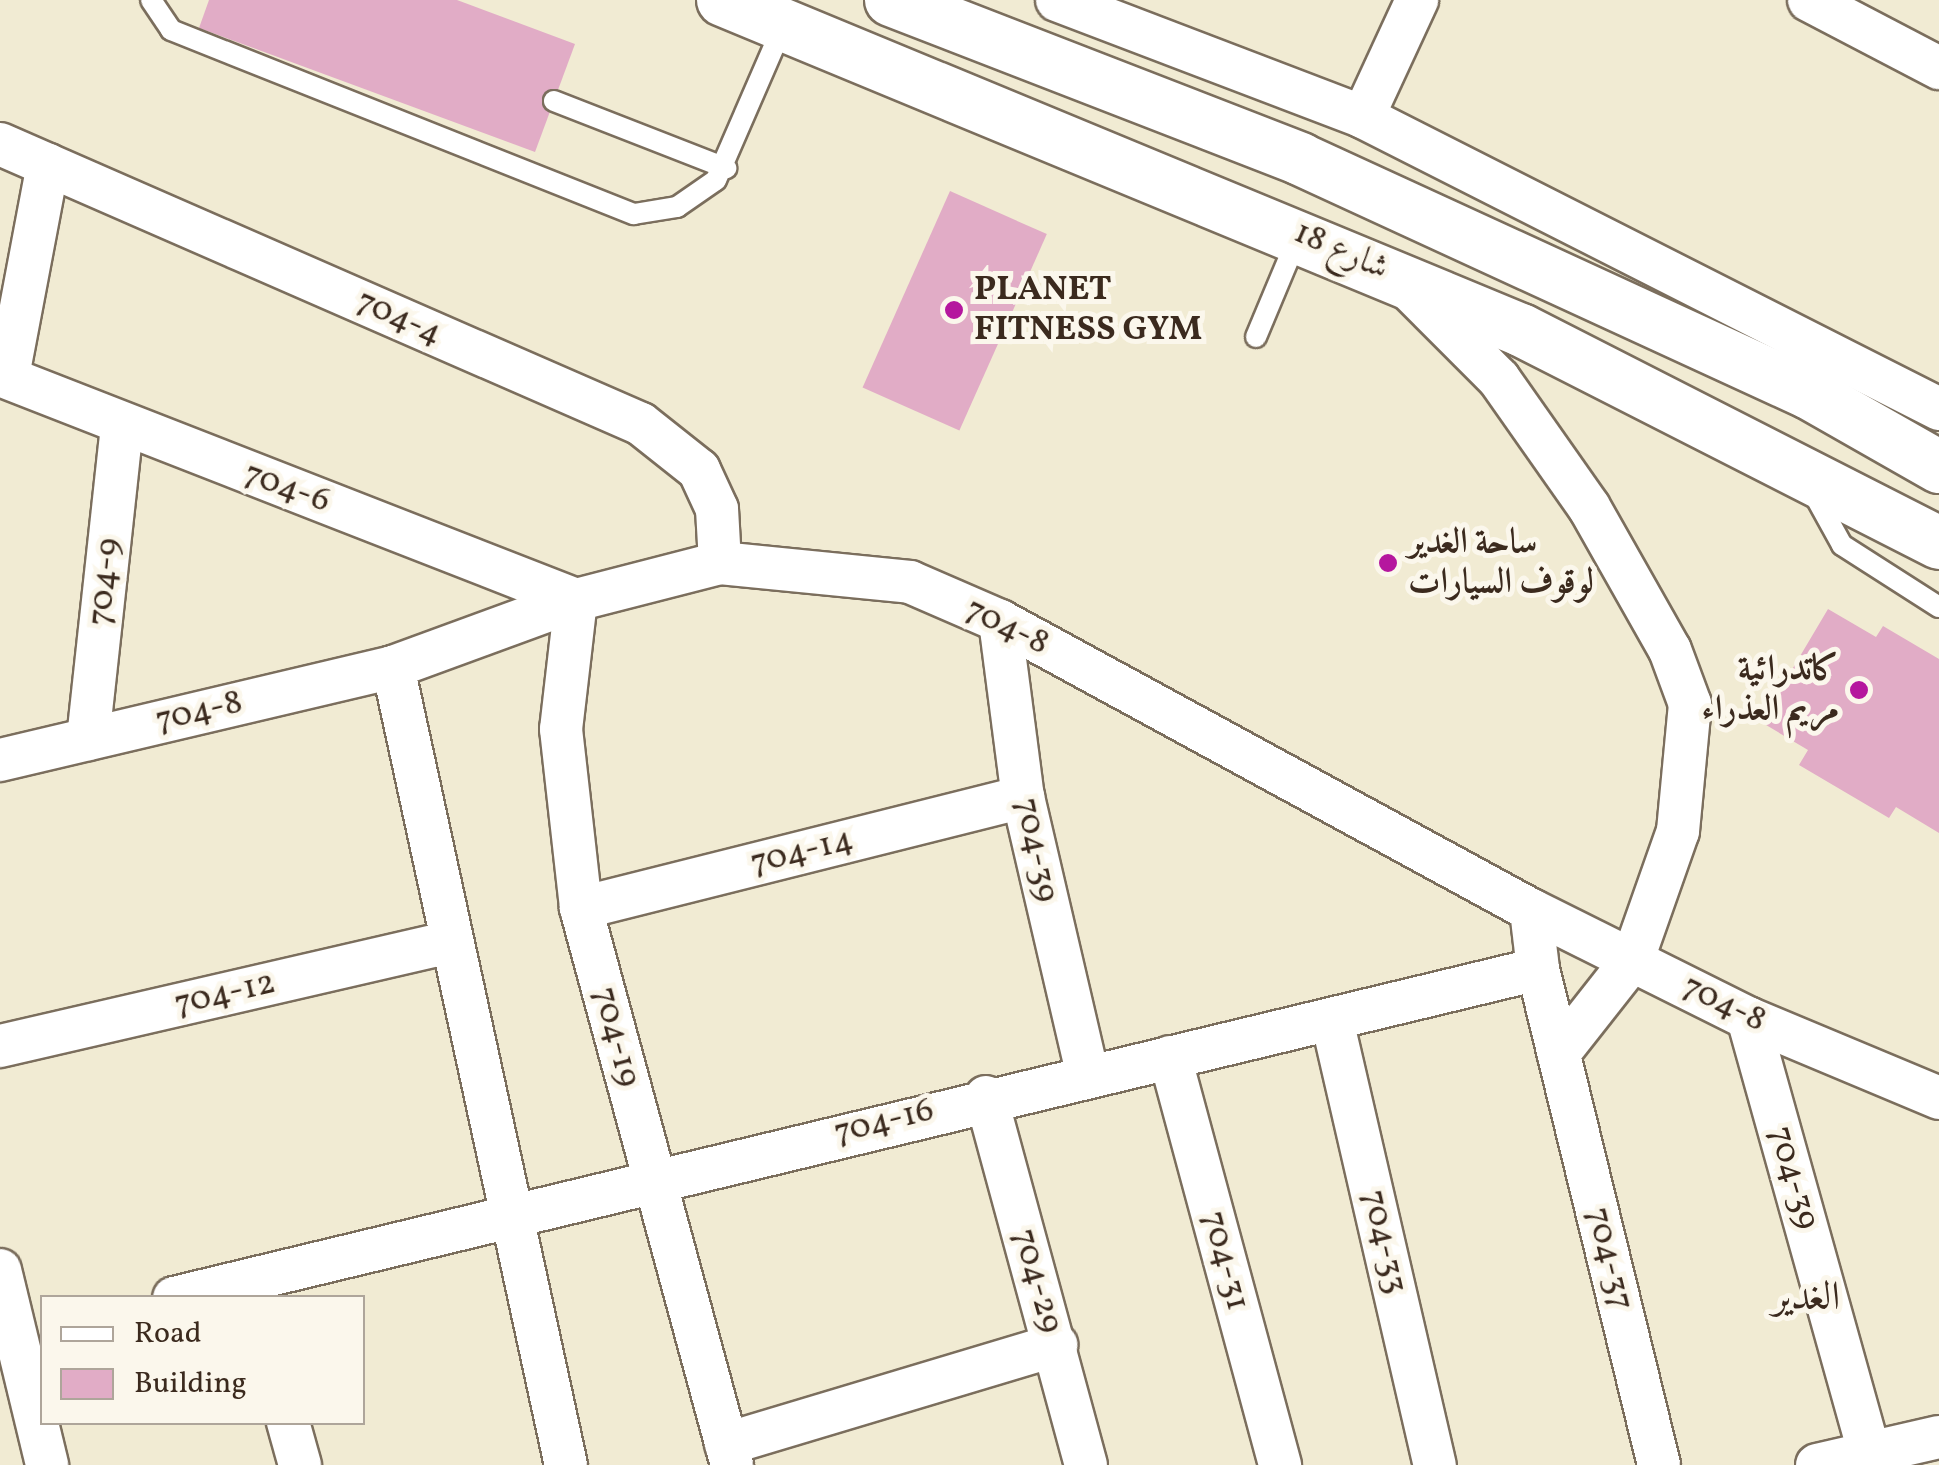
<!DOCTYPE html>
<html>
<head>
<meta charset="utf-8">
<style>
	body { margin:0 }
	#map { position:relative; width:1939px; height:1465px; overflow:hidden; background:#f1ebd3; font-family:Vollkorn,Amiri,serif }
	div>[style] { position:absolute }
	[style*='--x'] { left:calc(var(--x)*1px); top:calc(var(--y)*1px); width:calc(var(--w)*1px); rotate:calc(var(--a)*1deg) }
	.building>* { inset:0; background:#e1acc6; transform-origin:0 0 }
	.roads { filter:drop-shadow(2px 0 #7b6e5d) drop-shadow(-2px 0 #7b6e5d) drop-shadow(0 2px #7b6e5d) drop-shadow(0 -2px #7b6e5d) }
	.service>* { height:20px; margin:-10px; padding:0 10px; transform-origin:10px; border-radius:10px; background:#fff }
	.minor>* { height:42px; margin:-21px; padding:0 21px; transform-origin:21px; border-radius:21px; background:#fff }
	.tertiary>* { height:52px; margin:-26px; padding:0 26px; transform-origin:26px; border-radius:26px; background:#fff }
	.dots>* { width:28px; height:28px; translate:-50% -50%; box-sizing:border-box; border:5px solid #fbf7ec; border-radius:50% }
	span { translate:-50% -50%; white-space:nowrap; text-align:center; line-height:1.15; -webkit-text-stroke:10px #fbf7ec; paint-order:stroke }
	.street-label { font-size:35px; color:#3b2a1e }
	.poi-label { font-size:35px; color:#3b2a1e; font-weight:700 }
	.left { translate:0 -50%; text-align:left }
	.right { translate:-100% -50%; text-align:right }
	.quarter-label { font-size:40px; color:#3b2a1e }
	.legend { position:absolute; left:40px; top:1295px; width:325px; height:130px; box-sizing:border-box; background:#fbf7ec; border:2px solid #aea59a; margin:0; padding:12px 18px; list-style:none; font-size:30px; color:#3b2a1e }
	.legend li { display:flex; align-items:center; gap:20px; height:50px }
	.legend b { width:50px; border:2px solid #aea59a }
</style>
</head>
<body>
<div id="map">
	<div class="building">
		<i style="clip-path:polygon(209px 0,457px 0,575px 44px,535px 152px,199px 28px)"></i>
		<i style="left:950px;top:191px;width:106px;height:215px;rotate:24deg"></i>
		<i style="clip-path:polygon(1828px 609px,1876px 637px,1883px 626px,1939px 659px,1939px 833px,1896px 807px,1889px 818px,1799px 765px,1808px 750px,1761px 722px)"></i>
	</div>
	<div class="roads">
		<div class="service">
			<i style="--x:151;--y:0;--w:36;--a:56"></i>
			<i style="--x:171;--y:30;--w:498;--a:21.7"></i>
			<i style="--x:634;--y:214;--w:44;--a:-9.2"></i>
			<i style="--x:677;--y:207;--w:47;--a:-34.7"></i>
			<i style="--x:716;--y:180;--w:166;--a:-66.5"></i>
			<i style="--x:554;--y:101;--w:185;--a:21.3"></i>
			<i style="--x:1256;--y:337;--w:106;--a:-67.3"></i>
			<i style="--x:1810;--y:487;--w:66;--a:61.1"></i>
			<i style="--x:1842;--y:545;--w:115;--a:32.6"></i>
		</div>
		<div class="minor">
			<i style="--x:1057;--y:0;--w:328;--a:20.9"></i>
			<i style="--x:1363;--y:117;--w:646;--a:26.88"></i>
			<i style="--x:1809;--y:0;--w:147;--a:27.6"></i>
			<i style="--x:1363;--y:117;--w:129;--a:-65.2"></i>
			<i style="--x:0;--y:144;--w:699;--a:23.6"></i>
			<i style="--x:641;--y:424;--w:74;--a:38.4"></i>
			<i style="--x:699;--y:470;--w:43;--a:65.2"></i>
			<i style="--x:717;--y:509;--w:54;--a:86.8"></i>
			<i style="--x:1410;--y:290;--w:126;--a:45"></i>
			<i style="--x:1499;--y:379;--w:156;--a:54.9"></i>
			<i style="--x:1589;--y:507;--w:164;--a:60.5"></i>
			<i style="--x:1670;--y:650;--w:58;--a:69.7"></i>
			<i style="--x:1690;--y:704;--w:128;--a:95.4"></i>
			<i style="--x:1678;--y:831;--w:136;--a:109.4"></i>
			<i style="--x:1633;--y:959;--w:120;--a:128.2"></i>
			<i style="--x:0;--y:375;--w:618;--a:21.34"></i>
			<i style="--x:576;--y:600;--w:130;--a:96.6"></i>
			<i style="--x:561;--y:729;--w:180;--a:83.6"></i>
			<i style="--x:581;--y:908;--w:577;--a:74.83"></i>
			<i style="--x:8;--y:376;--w:215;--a:-79.3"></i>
			<i style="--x:1000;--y:621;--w:177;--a:82.6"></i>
			<i style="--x:1023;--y:797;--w:286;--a:76.9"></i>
			<i style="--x:393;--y:667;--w:817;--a:77.77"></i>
			<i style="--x:88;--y:739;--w:315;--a:-83.8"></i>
			<i style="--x:0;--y:760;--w:404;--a:-13.3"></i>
			<i style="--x:393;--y:667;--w:195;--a:-20.1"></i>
			<i style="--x:576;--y:600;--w:149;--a:-14.4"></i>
			<i style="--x:720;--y:563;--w:191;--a:5.7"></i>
			<i style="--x:910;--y:582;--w:98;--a:23.4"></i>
			<i style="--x:1000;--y:621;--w:605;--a:28.56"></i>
			<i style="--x:1531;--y:910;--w:242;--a:26.5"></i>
			<i style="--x:1748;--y:1018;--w:207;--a:22.7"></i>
			<i style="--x:581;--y:908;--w:456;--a:-14.1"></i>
			<i style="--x:1538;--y:969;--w:511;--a:76.29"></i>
			<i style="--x:1748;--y:1018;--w:454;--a:74.4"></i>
			<i style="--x:1332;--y:1020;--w:457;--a:77"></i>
			<i style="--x:0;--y:1046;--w:463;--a:-13"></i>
			<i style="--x:1170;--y:1057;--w:423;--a:74.9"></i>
			<i style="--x:986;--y:1097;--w:381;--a:74.8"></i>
			<i style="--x:0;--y:1270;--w:201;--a:76.4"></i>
			<i style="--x:174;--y:1298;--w:1403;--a:-13.56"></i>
			<i style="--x:1538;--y:969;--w:59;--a:-96.8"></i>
			<i style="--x:288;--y:1422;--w:45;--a:74.4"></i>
			<i style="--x:726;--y:1444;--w:345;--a:-16.7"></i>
			<i style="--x:1817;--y:1465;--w:125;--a:-12.9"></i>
		</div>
		<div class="tertiary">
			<i style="--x:723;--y:0;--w:864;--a:22.47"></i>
			<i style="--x:1521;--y:330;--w:469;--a:27"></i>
			<i style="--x:891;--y:0;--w:439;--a:21.2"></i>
			<i style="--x:1300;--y:159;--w:560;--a:24.69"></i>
			<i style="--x:1809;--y:393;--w:150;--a:29.6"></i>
		</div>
	</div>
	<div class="dots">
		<i style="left:954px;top:310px;background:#b5179e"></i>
		<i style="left:1388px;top:563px;background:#b5179e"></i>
		<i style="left:1859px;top:690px;background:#b5179e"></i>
	</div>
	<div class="street-label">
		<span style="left:1341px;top:251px;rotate:24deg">شارع 18</span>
		<span style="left:399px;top:318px;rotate:24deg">704-4</span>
		<span style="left:287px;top:488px;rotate:20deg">704-6</span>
		<span style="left:105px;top:582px;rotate:-84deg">704-9</span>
		<span style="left:1007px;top:627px;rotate:26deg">704-8</span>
		<span style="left:199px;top:712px;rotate:-13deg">704-8</span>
		<span style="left:1036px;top:850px;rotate:78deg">704-39</span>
		<span style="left:802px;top:852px;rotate:-14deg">704-14</span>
		<span style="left:225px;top:994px;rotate:-13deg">704-12</span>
		<span style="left:1724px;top:1004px;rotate:26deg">704-8</span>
		<span style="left:616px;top:1037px;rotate:75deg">704-19</span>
		<span style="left:884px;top:1122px;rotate:-14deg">704-16</span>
		<span style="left:1793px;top:1178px;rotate:74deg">704-39</span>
		<span style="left:1384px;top:1242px;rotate:77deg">704-33</span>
		<span style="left:1609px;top:1259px;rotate:76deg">704-37</span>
		<span style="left:1225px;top:1261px;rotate:75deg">704-31</span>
		<span style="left:1037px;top:1281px;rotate:74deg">704-29</span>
	</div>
	<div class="poi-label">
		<span class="left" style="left:974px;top:310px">PLANET<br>FITNESS GYM</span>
		<span class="left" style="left:1408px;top:563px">ساحة الغدير<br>لوقوف السيارات</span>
		<span class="right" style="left:1839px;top:690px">كاتدرائية<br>مريم العذراء</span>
	</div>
	<div class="quarter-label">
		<span style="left:1806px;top:1299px">الغدير</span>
	</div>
	<ul class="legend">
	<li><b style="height:12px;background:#fff"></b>Road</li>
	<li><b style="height:28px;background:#e1acc6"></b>Building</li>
	</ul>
</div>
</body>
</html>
